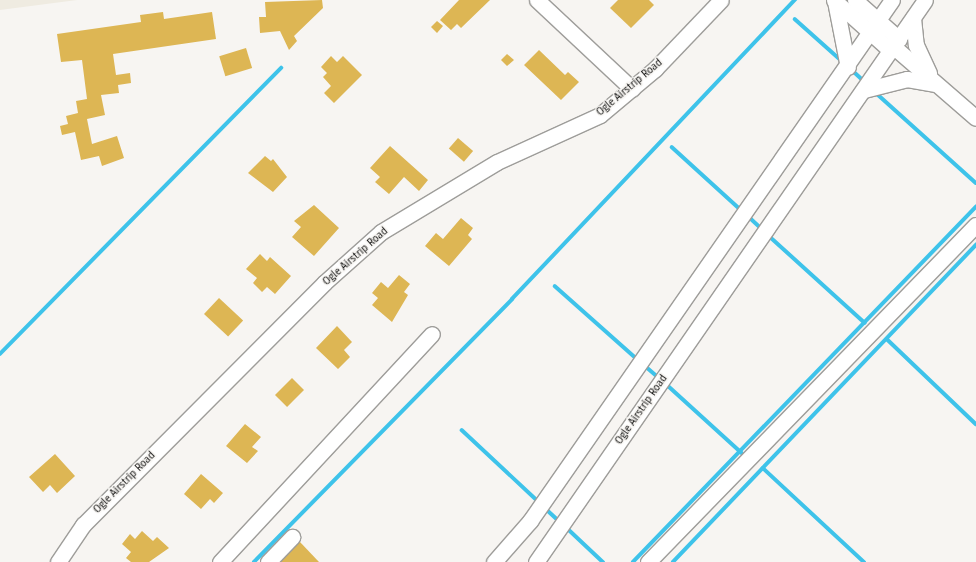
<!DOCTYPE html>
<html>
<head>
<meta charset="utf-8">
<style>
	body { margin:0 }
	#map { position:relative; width:976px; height:562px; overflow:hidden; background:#f7f5f2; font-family:"Fira Sans",sans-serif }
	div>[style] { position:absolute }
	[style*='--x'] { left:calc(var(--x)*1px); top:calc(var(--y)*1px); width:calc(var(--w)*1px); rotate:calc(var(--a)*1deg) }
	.built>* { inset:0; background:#efebe1 }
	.stream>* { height:3.5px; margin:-1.75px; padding:0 1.75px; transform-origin:1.75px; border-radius:1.75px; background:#3ec3ea }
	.building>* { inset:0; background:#ddb654; transform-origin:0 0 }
	.roads { filter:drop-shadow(1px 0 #9e9d9a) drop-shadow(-1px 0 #9e9d9a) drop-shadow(0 1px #9e9d9a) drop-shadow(0 -1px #9e9d9a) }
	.minor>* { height:15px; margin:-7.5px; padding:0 7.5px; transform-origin:7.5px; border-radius:7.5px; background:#fff }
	span { translate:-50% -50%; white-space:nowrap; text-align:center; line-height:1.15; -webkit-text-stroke:3px #f7f5f2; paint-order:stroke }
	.street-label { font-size:10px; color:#171716 }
</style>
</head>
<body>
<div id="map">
	<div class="built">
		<i style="clip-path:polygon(0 0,77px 0,0 10px)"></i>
	</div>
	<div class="stream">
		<i style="--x:795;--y:19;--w:63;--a:41.8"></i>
		<i style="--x:851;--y:69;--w:18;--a:43"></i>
		<i style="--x:874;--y:91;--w:137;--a:42"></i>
		<i style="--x:672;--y:147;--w:95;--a:42.4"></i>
		<i style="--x:747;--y:215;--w:22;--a:43"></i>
		<i style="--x:767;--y:234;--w:132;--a:42.2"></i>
		<i style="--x:555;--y:286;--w:111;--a:41.7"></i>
		<i style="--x:887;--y:339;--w:123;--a:43.7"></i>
		<i style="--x:0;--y:354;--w:401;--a:-45.5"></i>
		<i style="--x:643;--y:364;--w:21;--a:41"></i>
		<i style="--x:664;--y:382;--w:105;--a:42.3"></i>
		<i style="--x:462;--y:430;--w:105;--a:43.1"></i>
		<i style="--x:763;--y:468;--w:138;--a:42.9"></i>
		<i style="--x:544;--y:507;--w:22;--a:43"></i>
		<i style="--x:566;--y:527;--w:51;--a:43.4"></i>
		<i style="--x:254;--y:562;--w:368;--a:-45.5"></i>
		<i style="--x:512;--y:299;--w:412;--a:-46.6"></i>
		<i style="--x:633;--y:562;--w:494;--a:-46"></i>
		<i style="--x:673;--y:562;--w:439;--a:-46.3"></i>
	</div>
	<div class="building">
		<i style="clip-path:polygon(322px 0,323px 8px,294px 36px,297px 41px,289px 50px,280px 31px,260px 33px,259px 17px,266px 17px,265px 2px)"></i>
		<i style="clip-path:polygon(459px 0,490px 0,461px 28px,457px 24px,451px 30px,440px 20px)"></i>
		<i style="clip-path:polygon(618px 0,649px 0,654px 5px,631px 28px,610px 8px)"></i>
		<i style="clip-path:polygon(163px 12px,164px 19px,212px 12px,216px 39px,113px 54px,116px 75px,130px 73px,131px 83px,118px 85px,119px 93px,101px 95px,105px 115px,87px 119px,92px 144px,117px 136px,124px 158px,102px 166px,99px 156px,81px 160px,75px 132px,62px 135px,60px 126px,68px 124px,66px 116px,78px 113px,76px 101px,87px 99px,82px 60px,61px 62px,57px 34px,141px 22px,140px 15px)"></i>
		<i style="clip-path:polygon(437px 21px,443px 26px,437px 33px,431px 27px)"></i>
		<i style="left:246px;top:48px;width:21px;height:28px;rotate:73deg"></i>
		<i style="clip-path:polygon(539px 50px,565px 75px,568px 72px,579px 82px,561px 100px,524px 65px)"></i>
		<i style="clip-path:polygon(507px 54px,514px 60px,507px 66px,501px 60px)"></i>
		<i style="clip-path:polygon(331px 56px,337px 62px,343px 56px,362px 75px,334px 103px,324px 93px,331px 86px,323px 77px,327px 73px,321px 67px)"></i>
		<i style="left:458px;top:138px;width:20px;height:14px;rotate:41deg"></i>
		<i style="clip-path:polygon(390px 146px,428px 180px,419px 191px,404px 177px,389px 194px,375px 182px,380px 177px,370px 168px)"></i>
		<i style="clip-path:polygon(265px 156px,271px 161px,273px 159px,287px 177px,273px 192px,248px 173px)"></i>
		<i style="clip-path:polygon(314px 205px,339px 228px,314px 256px,292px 237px,301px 227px,294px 221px)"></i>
		<i style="clip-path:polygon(461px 218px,473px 228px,468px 235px,472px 239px,449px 266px,425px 246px,436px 233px,443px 239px)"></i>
		<i style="clip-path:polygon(260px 254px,267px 261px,270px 257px,291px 276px,275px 294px,267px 287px,262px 292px,253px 283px,257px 278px,246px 269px)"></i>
		<i style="clip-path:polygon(399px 275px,410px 284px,404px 292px,408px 295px,392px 322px,372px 305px,378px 298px,372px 293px,381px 282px,388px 288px)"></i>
		<i style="left:219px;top:298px;width:33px;height:22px;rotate:43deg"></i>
		<i style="clip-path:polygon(337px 326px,352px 342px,344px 350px,350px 357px,338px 369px,316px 348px)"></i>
		<i style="left:292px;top:378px;width:17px;height:24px;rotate:45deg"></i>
		<i style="clip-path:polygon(245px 424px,261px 437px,252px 447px,258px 451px,247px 463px,226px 446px)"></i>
		<i style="clip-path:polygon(55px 454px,75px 476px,57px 493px,50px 485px,43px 492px,29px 477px)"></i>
		<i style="clip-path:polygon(201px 474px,223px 493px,214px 503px,210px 499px,201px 509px,184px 494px)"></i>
		<i style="clip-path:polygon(142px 531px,153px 541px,157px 537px,169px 548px,149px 562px,131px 562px,126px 558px,131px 552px,122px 544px,130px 534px,135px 539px)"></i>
		<i style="clip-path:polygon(300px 542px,319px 562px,280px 562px,298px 543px)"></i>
	</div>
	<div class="roads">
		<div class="minor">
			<i style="--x:537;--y:0;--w:130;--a:43.1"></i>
			<i style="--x:834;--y:0;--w:76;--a:41.8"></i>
			<i style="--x:855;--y:0;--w:59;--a:41.6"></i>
			<i style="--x:835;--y:1;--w:67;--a:78.9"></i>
			<i style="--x:913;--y:18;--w:27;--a:84"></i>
			<i style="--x:916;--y:45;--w:31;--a:65"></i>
			<i style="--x:894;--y:47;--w:108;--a:40.9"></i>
			<i style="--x:864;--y:90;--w:44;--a:-14.3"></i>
			<i style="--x:907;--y:79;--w:29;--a:10"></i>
			<i style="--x:58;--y:562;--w:45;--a:-56"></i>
			<i style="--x:83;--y:525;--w:342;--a:-45.1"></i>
			<i style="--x:324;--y:283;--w:76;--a:-41.8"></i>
			<i style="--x:381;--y:232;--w:135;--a:-31.1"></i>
			<i style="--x:497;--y:162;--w:113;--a:-24.5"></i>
			<i style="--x:600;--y:115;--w:72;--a:-39.9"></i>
			<i style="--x:655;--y:69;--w:95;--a:-46.3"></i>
			<i style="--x:220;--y:562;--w:311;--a:-47.1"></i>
			<i style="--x:268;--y:562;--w:35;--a:-46"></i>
			<i style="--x:494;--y:562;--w:55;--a:-48.7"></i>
			<i style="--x:530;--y:521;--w:634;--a:-55.21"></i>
			<i style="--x:536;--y:562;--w:683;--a:-55.31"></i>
			<i style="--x:648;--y:562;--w:470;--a:-45.8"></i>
		</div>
	</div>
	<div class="street-label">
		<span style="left:630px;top:88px;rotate:-40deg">Ogle Airstrip Road</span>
		<span style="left:356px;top:257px;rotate:-41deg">Ogle Airstrip Road</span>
		<span style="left:642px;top:410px;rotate:-55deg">Ogle Airstrip Road</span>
		<span style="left:125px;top:483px;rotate:-45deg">Ogle Airstrip Road</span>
	</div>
</div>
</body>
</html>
